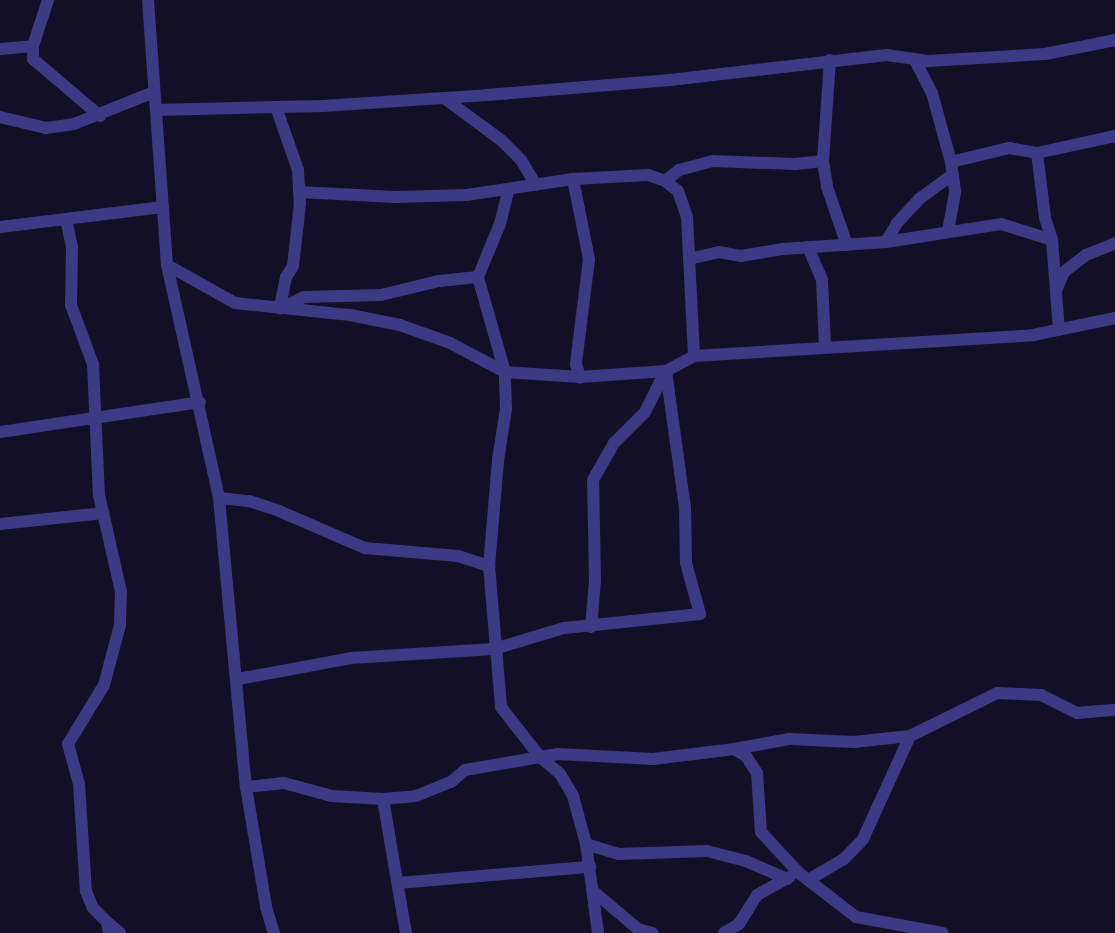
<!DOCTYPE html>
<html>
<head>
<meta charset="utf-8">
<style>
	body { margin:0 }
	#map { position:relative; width:1115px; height:933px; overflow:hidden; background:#130f26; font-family:"Asap Condensed",sans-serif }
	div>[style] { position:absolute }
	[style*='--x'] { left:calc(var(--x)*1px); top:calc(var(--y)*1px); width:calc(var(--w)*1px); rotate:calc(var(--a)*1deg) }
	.minor>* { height:12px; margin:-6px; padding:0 6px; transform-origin:6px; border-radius:6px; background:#3d3a85 }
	span { translate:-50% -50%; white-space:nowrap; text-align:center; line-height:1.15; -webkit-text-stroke:6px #130f26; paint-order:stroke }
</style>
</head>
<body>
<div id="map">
	<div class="minor">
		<i style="--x:48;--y:0;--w:48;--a:108.1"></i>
		<i style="--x:33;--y:46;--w:13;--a:90"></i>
		<i style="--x:33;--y:59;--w:88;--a:40.4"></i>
		<i style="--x:148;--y:0;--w:266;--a:85.9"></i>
		<i style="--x:167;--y:265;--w:239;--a:77.4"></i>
		<i style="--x:219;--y:498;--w:290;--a:84.7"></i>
		<i style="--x:246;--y:787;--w:122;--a:80.5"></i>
		<i style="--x:266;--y:907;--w:27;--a:73"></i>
		<i style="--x:0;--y:49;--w:33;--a:-5"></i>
		<i style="--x:830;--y:60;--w:101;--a:94"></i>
		<i style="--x:823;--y:161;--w:26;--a:81"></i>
		<i style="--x:827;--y:187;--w:61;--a:71"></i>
		<i style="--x:915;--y:60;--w:37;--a:63"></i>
		<i style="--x:932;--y:93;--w:72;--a:74.6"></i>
		<i style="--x:951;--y:162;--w:30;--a:82"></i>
		<i style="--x:955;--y:192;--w:39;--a:100"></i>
		<i style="--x:444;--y:98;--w:71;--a:36.4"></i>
		<i style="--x:501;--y:140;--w:28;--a:45"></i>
		<i style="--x:521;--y:160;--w:29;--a:59"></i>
		<i style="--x:276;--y:107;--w:67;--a:70.8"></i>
		<i style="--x:298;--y:170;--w:33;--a:87"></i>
		<i style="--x:300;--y:203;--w:63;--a:96.3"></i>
		<i style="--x:293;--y:266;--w:13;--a:122"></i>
		<i style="--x:286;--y:277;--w:32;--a:101"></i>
		<i style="--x:156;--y:110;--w:167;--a:-1.4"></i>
		<i style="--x:323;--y:106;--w:164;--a:-3.8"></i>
		<i style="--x:487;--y:95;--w:184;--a:-4.7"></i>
		<i style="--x:670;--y:80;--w:218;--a:-6.6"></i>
		<i style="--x:887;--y:55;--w:41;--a:8.3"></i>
		<i style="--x:928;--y:61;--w:117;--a:-3.4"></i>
		<i style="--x:1045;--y:54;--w:71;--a:-11.3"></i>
		<i style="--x:0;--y:117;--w:47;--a:13.4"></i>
		<i style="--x:46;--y:128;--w:28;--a:-8"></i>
		<i style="--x:74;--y:124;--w:86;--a:-21.8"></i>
		<i style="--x:1037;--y:153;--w:80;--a:-12.3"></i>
		<i style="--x:951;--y:162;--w:60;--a:-13.6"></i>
		<i style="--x:1009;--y:148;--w:28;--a:10"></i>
		<i style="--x:1037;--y:153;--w:65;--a:83"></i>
		<i style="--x:1045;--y:218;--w:23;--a:72"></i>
		<i style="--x:1052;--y:240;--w:90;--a:85.6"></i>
		<i style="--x:573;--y:179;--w:82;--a:78.7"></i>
		<i style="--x:589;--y:259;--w:106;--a:97.1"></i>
		<i style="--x:576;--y:364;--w:14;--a:73"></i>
		<i style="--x:665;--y:181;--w:18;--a:-38"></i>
		<i style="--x:679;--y:170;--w:34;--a:-15"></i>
		<i style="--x:712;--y:161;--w:83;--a:2.1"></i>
		<i style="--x:795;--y:164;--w:28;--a:-6"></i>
		<i style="--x:299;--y:192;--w:96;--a:3"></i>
		<i style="--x:395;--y:197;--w:72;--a:-1.6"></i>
		<i style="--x:467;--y:195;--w:107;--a:-8.6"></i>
		<i style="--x:573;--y:179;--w:75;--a:-3.1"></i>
		<i style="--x:648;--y:175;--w:18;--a:19"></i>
		<i style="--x:665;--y:181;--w:16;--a:38"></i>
		<i style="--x:678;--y:191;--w:28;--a:71"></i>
		<i style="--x:687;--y:217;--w:139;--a:87.1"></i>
		<i style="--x:66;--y:219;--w:30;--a:78"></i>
		<i style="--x:72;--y:248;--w:57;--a:91"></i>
		<i style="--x:71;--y:305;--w:63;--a:69.6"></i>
		<i style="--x:93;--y:364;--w:131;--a:87.4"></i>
		<i style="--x:99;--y:495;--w:99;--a:77.2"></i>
		<i style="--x:121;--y:592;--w:33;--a:92"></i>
		<i style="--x:120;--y:625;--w:62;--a:104.9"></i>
		<i style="--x:104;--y:685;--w:69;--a:121.4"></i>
		<i style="--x:68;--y:744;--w:41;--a:74.6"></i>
		<i style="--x:79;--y:784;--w:107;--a:86.3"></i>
		<i style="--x:86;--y:891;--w:18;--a:68"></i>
		<i style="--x:93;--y:908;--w:20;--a:45"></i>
		<i style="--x:0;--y:227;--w:164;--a:-7"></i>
		<i style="--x:886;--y:242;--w:22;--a:-60"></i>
		<i style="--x:897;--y:223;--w:33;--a:-47"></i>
		<i style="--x:919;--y:199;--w:41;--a:-36"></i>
		<i style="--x:808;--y:247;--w:36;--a:67"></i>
		<i style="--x:822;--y:280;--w:66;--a:87.4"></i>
		<i style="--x:689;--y:259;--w:31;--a:-13"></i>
		<i style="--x:719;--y:252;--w:22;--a:10"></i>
		<i style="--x:741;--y:256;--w:43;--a:-9.5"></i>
		<i style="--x:783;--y:249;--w:103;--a:-3.9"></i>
		<i style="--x:886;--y:242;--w:116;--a:-8.9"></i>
		<i style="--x:1001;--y:224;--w:53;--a:17.4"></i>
		<i style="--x:167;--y:265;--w:78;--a:29.2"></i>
		<i style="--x:235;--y:303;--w:116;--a:6"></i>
		<i style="--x:350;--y:315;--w:51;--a:11.3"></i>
		<i style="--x:400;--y:325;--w:53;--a:19.8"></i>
		<i style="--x:450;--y:343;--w:62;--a:27.8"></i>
		<i style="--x:505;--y:372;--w:75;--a:3.8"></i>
		<i style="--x:580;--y:377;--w:86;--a:-4"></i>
		<i style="--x:666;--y:371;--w:32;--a:-28"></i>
		<i style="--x:694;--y:356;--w:340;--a:-3.5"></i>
		<i style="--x:1033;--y:335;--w:84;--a:-11.7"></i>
		<i style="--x:1057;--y:288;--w:17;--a:-66"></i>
		<i style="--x:1064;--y:272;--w:28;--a:-38"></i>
		<i style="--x:1086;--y:255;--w:31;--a:-22"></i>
		<i style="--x:282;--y:308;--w:25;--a:-27"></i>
		<i style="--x:304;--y:297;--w:77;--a:-1.5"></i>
		<i style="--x:381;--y:295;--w:60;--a:-13.6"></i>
		<i style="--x:439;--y:281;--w:39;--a:-6"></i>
		<i style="--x:0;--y:432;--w:202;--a:-8.5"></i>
		<i style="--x:219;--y:498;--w:30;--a:6"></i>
		<i style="--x:249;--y:501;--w:32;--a:18"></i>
		<i style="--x:279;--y:511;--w:94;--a:23.3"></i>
		<i style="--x:365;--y:548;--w:93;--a:4.9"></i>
		<i style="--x:458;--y:556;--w:33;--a:18"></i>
		<i style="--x:489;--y:566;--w:142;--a:85.1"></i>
		<i style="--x:501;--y:707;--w:63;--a:52"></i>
		<i style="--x:540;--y:757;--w:26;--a:40"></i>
		<i style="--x:560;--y:774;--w:26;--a:59"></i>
		<i style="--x:573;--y:796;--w:50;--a:74.8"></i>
		<i style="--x:586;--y:844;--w:90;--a:82.3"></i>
		<i style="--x:0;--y:524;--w:104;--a:-6.1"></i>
		<i style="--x:489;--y:566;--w:106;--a:-85.1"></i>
		<i style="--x:498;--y:460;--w:52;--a:-81.1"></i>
		<i style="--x:506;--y:409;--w:37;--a:-92"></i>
		<i style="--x:505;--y:372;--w:99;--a:-105.9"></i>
		<i style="--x:478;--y:277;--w:57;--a:-67.5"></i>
		<i style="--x:500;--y:224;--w:36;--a:-76"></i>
		<i style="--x:591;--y:627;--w:47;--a:-85.1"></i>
		<i style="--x:595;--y:580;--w:100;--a:-91.1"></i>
		<i style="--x:593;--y:480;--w:43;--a:-60.4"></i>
		<i style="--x:614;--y:443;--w:44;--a:-45"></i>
		<i style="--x:645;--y:412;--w:45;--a:-63.4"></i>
		<i style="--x:238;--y:679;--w:115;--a:-10.5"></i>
		<i style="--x:351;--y:658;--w:143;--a:-3.6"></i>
		<i style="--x:494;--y:649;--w:73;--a:-16.7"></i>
		<i style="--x:564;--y:628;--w:137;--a:-5.9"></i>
		<i style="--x:700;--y:614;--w:53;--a:-105.4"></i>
		<i style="--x:686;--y:563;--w:55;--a:-91"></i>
		<i style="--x:685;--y:508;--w:138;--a:-97.9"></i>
		<i style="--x:734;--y:749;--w:56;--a:-10.3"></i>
		<i style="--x:789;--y:739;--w:65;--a:2.6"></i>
		<i style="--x:854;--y:742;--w:56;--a:-6.1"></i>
		<i style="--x:910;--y:736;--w:97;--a:-26.3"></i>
		<i style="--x:997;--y:693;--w:44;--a:2.6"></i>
		<i style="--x:1041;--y:695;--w:40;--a:26.6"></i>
		<i style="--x:1077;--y:713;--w:38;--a:-5"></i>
		<i style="--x:246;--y:787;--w:38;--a:-6"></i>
		<i style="--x:284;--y:783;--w:50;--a:15.2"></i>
		<i style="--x:332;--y:796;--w:51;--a:3.4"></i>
		<i style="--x:383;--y:799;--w:33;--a:-5"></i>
		<i style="--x:416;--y:796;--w:38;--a:-22"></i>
		<i style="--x:451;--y:782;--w:18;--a:-41"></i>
		<i style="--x:465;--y:770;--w:94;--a:-9.8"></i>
		<i style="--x:558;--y:754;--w:95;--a:3"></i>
		<i style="--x:653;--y:759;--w:82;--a:-7"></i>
		<i style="--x:734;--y:749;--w:14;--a:30"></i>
		<i style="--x:746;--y:756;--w:20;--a:57"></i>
		<i style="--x:757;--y:773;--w:59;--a:86.1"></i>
		<i style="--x:761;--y:832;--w:56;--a:47.2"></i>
		<i style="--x:799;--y:873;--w:72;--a:37.7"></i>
		<i style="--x:856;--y:917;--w:88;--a:10.4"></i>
		<i style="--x:383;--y:799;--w:136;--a:80.3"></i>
		<i style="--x:586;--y:844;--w:34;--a:17"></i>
		<i style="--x:619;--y:854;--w:88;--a:-2"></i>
		<i style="--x:707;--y:851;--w:40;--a:14.4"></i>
		<i style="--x:746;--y:861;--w:45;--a:23.7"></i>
		<i style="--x:808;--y:880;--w:42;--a:-30.3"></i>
		<i style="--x:844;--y:859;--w:28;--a:-46"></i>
		<i style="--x:863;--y:839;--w:113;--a:-65.5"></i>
		<i style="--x:398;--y:883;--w:193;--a:-4.8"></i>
		<i style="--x:593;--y:891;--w:59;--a:40.2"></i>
		<i style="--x:638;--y:929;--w:15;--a:16"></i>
		<i style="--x:109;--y:933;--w:11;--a:-100"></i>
		<i style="--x:107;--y:922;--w:17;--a:40"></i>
		<i style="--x:724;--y:933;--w:17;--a:-31"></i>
		<i style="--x:739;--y:924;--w:34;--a:-58"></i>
		<i style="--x:757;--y:895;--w:37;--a:-29"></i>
	</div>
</div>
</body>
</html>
